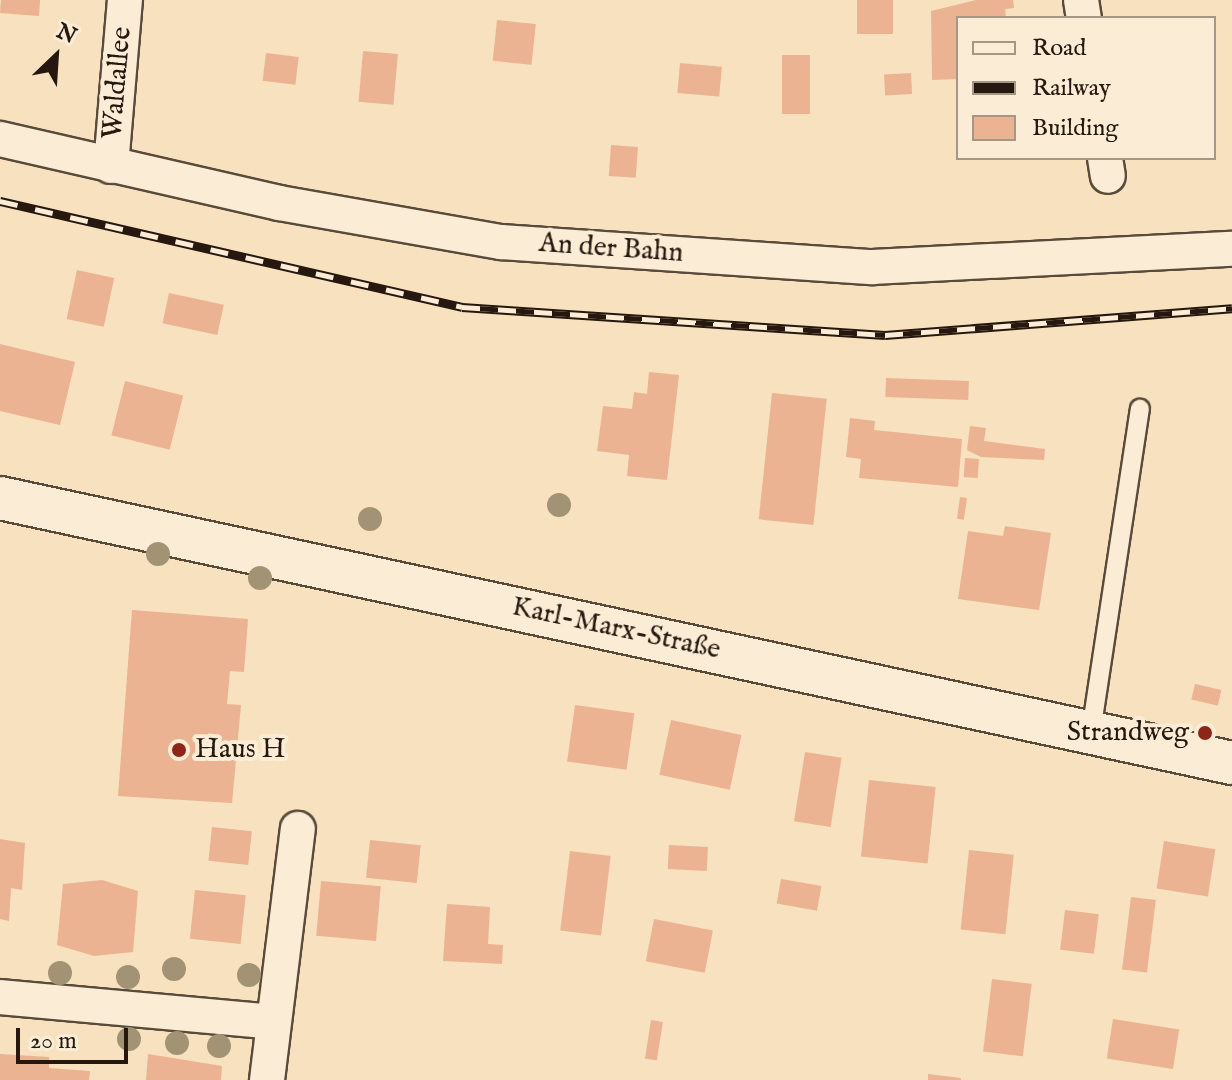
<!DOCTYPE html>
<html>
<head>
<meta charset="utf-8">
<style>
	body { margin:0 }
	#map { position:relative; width:1232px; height:1080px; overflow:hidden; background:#f7e1be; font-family:"IM FELL English",serif }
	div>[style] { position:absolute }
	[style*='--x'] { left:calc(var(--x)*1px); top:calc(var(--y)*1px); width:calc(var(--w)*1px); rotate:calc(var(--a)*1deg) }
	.building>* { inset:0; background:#ecb392; transform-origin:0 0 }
	.roads { filter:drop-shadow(2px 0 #5a4a3a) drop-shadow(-2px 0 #5a4a3a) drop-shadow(0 2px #5a4a3a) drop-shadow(0 -2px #5a4a3a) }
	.service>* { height:18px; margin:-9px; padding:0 9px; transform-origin:9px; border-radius:9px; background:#faecd5 }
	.minor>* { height:34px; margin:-17px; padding:0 17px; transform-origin:17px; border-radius:17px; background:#faecd5 }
	.tertiary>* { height:42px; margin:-21px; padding:0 21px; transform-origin:21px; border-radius:21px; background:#faecd5 }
	.rail>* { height:9px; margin-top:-4.5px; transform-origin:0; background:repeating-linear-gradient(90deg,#faecd5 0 18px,#26180e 0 36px); box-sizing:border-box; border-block:2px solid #26180e }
	.trees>* { width:24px; height:24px; margin:-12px; border-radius:50%; background:#a29375 }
	.dots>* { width:22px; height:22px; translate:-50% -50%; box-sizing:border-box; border:4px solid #faecd5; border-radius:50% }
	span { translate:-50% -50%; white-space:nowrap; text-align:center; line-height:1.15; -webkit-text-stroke:8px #faecd5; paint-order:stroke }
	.street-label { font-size:28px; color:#26180e }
	.poi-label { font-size:28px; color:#26180e }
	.right { translate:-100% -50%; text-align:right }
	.left { translate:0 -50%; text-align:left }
	.legend { position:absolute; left:956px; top:16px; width:260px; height:144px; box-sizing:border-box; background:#faecd5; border:2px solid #a59785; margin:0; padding:10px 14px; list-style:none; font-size:24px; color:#26180e }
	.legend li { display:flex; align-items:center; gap:16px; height:40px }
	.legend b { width:40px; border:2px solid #a59785 }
	.north { position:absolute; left:16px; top:16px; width:80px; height:80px; -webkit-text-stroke:6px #faecd5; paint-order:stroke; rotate:25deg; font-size:22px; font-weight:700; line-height:32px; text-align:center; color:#26180e }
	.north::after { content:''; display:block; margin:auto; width:28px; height:36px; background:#26180e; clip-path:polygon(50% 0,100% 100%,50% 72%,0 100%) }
	.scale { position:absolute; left:16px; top:1028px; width:112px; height:36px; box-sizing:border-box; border:4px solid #26180e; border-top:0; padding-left:10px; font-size:24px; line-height:28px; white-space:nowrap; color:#26180e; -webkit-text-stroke:6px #faecd5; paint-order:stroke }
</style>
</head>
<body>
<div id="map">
	<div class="building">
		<i style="clip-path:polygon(1px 0,40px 0,39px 16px,0 13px)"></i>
		<i style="left:857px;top:0;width:36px;height:34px"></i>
		<i style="clip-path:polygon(976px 0,1013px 0,1014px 8px,1005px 9px,1006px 18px,958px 18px,958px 79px,932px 80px,931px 11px)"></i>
		<i style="left:497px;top:20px;width:39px;height:41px;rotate:6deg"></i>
		<i style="left:363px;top:51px;width:35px;height:51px;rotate:5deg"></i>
		<i style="left:266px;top:53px;width:33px;height:28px;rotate:7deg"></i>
		<i style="left:782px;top:55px;width:28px;height:59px"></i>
		<i style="left:680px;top:63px;width:42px;height:30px;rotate:5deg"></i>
		<i style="left:911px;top:73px;width:21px;height:27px;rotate:87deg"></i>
		<i style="left:611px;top:145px;width:27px;height:31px;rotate:4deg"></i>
		<i style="left:77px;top:270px;width:38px;height:50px;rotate:12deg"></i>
		<i style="left:169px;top:293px;width:56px;height:31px;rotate:12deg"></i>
		<i style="clip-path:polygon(0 344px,75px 362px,60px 425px,0 411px)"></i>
		<i style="clip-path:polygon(649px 372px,679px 375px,667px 480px,627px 476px,629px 455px,597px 451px,603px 406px,632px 409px,634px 392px,647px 394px)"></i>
		<i style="left:886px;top:378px;width:83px;height:19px;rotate:2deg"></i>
		<i style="left:125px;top:381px;width:60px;height:56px;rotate:14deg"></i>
		<i style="left:772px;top:393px;width:55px;height:127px;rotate:6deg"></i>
		<i style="clip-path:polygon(850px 418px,875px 421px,874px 430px,962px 439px,958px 487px,859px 478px,861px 459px,846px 457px)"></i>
		<i style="clip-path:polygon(970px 426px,986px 428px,984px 441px,1045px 449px,1044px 460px,981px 457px,967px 450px)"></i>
		<i style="left:965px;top:458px;width:14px;height:19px;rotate:4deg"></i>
		<i style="left:960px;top:497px;width:7px;height:22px;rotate:8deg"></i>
		<i style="clip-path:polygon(1005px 526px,1051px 533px,1039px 610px,958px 599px,968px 531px,1003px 536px)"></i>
		<i style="clip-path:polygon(132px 610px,248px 619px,244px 672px,230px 671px,227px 704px,241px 705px,232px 803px,118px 796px)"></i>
		<i style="left:1195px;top:684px;width:27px;height:16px;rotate:13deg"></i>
		<i style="left:575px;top:705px;width:60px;height:57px;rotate:8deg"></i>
		<i style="left:671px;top:720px;width:72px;height:56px;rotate:12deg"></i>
		<i style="left:805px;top:752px;width:37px;height:70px;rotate:9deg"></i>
		<i style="left:869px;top:780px;width:67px;height:77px;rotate:6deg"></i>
		<i style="left:212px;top:827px;width:40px;height:34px;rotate:6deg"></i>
		<i style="clip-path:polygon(0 839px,25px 843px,22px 890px,11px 888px,9px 921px,0 919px)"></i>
		<i style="left:370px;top:840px;width:51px;height:38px;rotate:6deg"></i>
		<i style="left:1164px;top:841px;width:52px;height:48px;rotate:9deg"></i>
		<i style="left:669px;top:845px;width:39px;height:24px;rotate:3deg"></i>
		<i style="left:969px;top:850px;width:45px;height:80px;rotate:6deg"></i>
		<i style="left:570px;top:851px;width:41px;height:80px;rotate:7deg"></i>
		<i style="left:781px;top:879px;width:41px;height:25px;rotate:10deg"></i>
		<i style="clip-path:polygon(102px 880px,138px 891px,133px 952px,94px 956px,57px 945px,63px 884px)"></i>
		<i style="left:321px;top:881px;width:60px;height:55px;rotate:5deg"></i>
		<i style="left:195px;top:890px;width:51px;height:49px;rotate:6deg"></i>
		<i style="left:1131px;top:897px;width:25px;height:73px;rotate:7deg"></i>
		<i style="clip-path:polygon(447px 904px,490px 907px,488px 944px,503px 945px,502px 964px,443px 961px)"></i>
		<i style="left:1065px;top:910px;width:34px;height:40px;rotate:7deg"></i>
		<i style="left:654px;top:919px;width:60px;height:43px;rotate:11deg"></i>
		<i style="left:992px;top:979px;width:40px;height:73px;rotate:7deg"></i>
		<i style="left:1113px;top:1019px;width:67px;height:40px;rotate:9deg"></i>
		<i style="left:651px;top:1020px;width:12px;height:39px;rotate:9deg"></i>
		<i style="clip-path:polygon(0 1054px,49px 1057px,49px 1068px,90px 1071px,89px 1080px,0 1080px)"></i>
		<i style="clip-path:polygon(148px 1054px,222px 1066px,221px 1080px,146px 1080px)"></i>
		<i style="clip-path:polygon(928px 1074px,961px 1078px,961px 1080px,928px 1080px)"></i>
	</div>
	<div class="roads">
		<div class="service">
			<i style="--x:1091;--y:732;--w:327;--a:-81.4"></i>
		</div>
		<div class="minor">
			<i style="--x:1081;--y:0;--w:18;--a:81"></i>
			<i style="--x:0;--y:139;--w:286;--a:12.9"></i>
			<i style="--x:279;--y:203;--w:225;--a:10"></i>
			<i style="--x:501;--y:242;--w:372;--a:3.9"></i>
			<i style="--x:872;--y:267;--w:360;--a:-2.9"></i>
			<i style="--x:1105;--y:158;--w:18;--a:81"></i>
			<i style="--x:111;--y:166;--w:167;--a:-85.2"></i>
			<i style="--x:0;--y:997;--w:274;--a:5.2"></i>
			<i style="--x:267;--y:1080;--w:253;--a:-83"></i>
		</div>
		<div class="tertiary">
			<i style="--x:0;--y:498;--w:1260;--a:12.14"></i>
		</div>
	</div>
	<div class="rail">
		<i style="--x:0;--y:201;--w:474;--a:12.9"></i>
		<i style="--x:462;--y:307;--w:424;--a:3.8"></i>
		<i style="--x:885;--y:335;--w:348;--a:-4.4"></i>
	</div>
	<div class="trees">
		<i style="left:559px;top:505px"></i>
		<i style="left:370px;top:519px"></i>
		<i style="left:158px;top:554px"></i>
		<i style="left:260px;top:578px"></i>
		<i style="left:174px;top:969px"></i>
		<i style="left:60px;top:973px"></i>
		<i style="left:249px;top:975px"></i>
		<i style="left:128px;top:977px"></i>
		<i style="left:129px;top:1039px"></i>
		<i style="left:177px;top:1043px"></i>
		<i style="left:219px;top:1046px"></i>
	</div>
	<div class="dots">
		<i style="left:1205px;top:733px;background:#8f2418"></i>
		<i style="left:179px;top:750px;background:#8f2418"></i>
	</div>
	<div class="street-label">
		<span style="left:118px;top:83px;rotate:-85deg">Waldallee</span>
		<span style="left:611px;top:249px;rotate:4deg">An der Bahn</span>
		<span style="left:616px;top:629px;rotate:12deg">Karl-Marx-Straße</span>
	</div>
	<div class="poi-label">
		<span class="right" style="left:1189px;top:733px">Strandweg</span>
		<span class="left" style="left:195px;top:750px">Haus H</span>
	</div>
	<ul class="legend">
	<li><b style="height:10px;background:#faecd5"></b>Road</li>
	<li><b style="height:10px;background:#26180e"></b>Railway</li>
	<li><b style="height:22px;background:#ecb392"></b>Building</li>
	</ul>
	<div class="north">N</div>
	<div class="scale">20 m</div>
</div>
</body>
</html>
